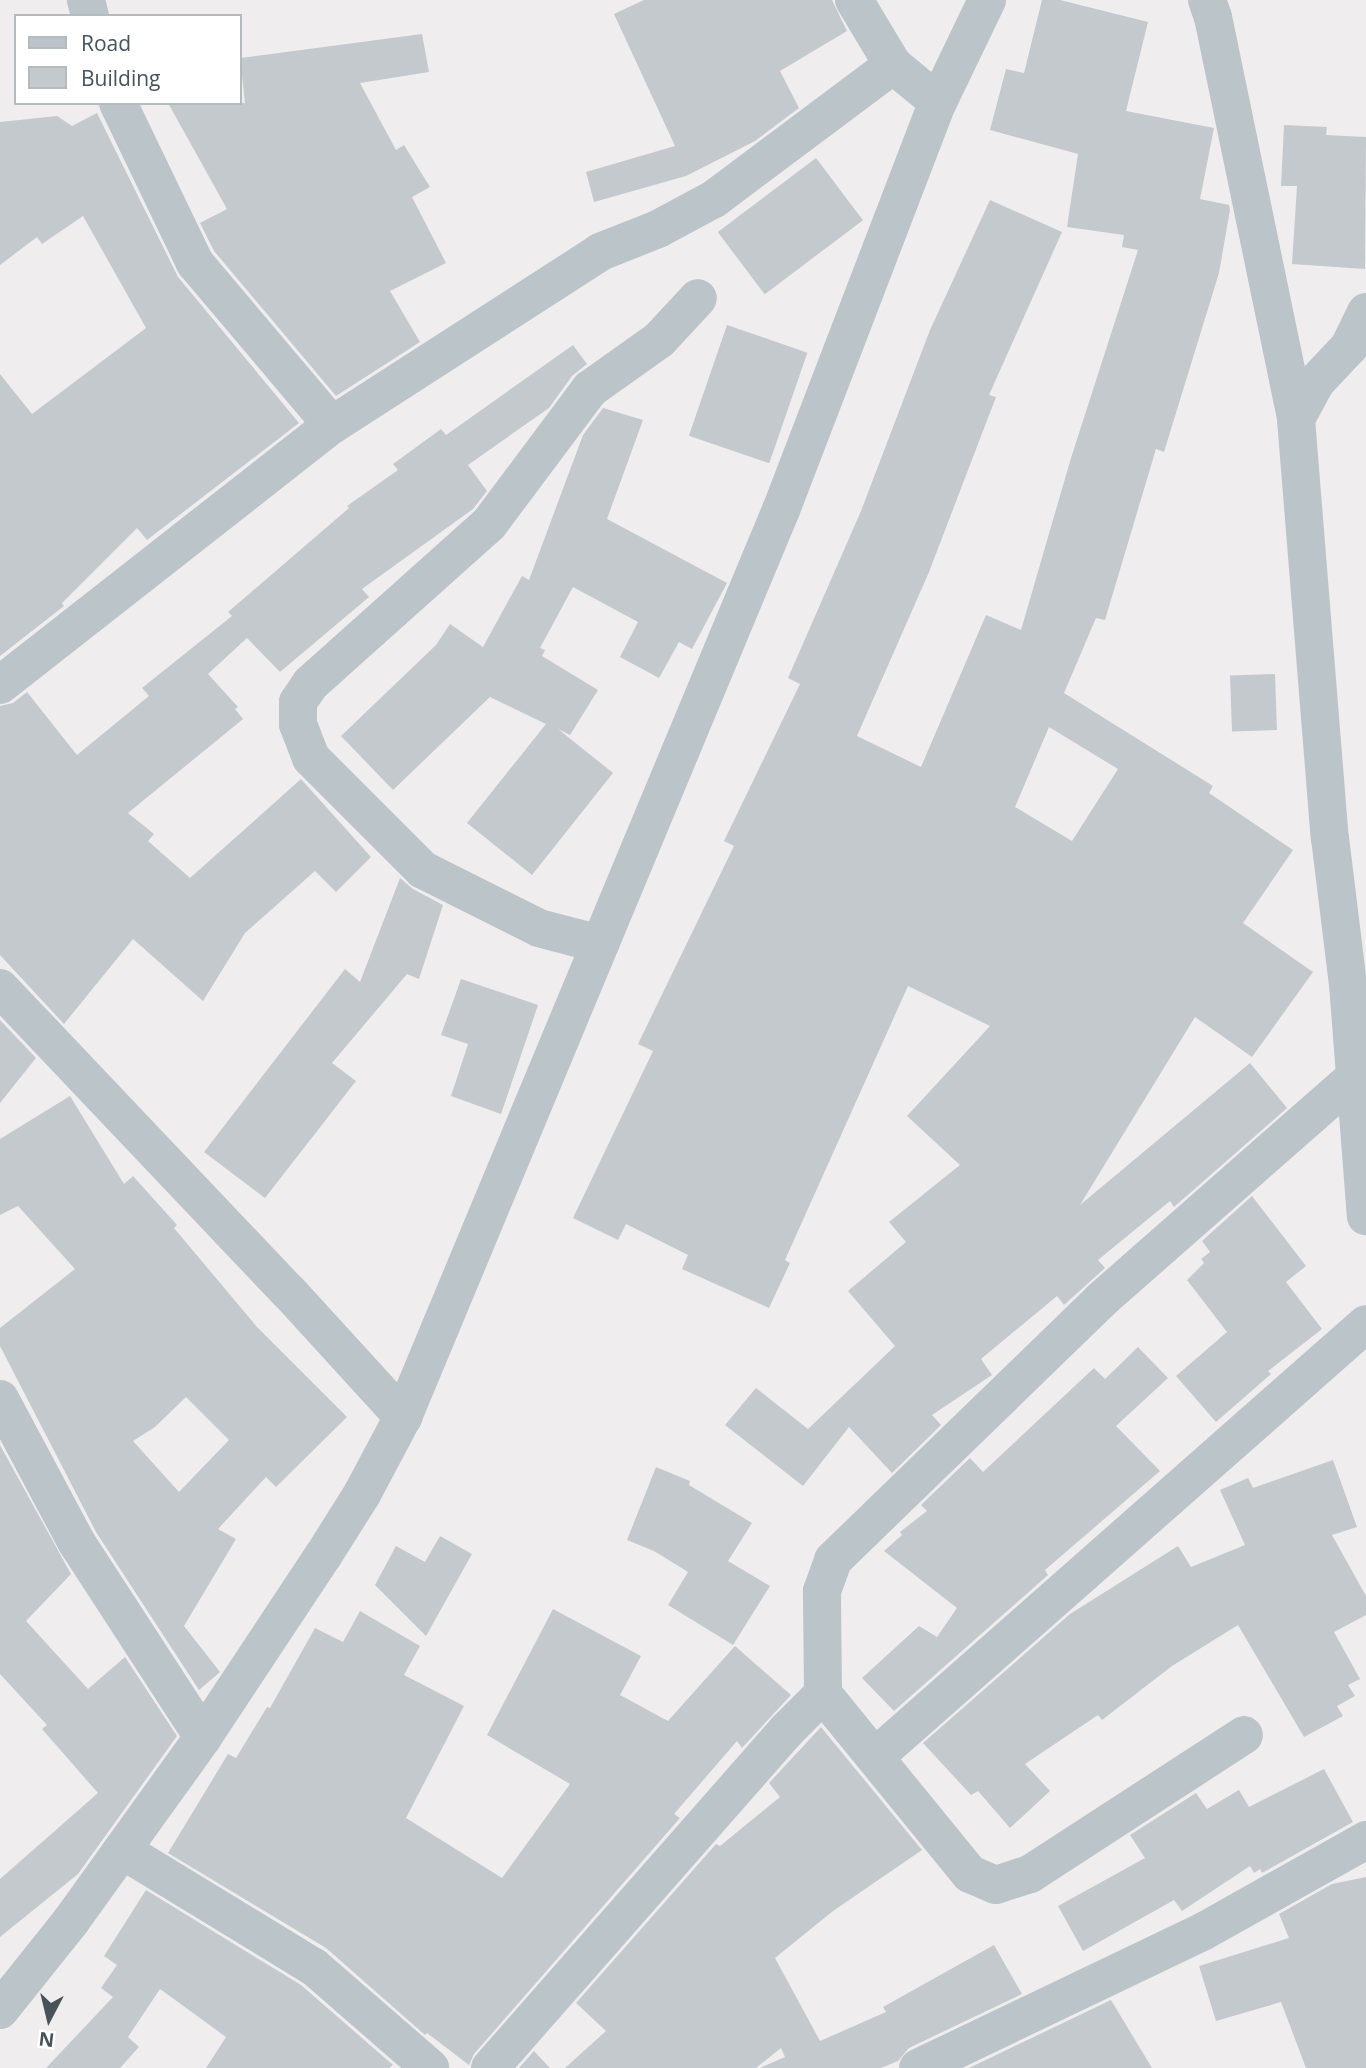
<!DOCTYPE html>
<html>
<head>
<meta charset="utf-8">
<style>
	body { margin:0 }
	#map { position:relative; width:1366px; height:2068px; overflow:hidden; background:#f0edee; font-family:"Open Sans",sans-serif }
	div>[style] { position:absolute }
	[style*='--x'] { left:calc(var(--x)*1px); top:calc(var(--y)*1px); width:calc(var(--w)*1px); rotate:calc(var(--a)*1deg) }
	.building>* { inset:0; background:#c4c9cd; transform-origin:0 0 }
	.minor>* { height:38px; margin:-19px; padding:0 19px; transform-origin:19px; border-radius:19px; background:#bac4c9 }
	span { translate:-50% -50%; white-space:nowrap; text-align:center; line-height:1.15; -webkit-text-stroke:7px #fff; paint-order:stroke }
	.legend { position:absolute; left:14px; top:14px; width:228px; height:91px; box-sizing:border-box; background:#fff; border:2px solid #b5babd; margin:0; padding:9px 12px; list-style:none; font-size:21px; color:#475359 }
	.legend li { display:flex; align-items:center; gap:14px; height:35px }
	.legend b { width:35px; border:2px solid #b5babd }
	.north { position:absolute; left:14px; top:1984px; width:70px; height:70px; -webkit-text-stroke:5px #fff; paint-order:stroke; rotate:187deg; font-size:19px; font-weight:700; line-height:28px; text-align:center; color:#475359 }
	.north::after { content:''; display:block; margin:auto; width:24px; height:32px; background:#475359; clip-path:polygon(50% 0,100% 100%,50% 72%,0 100%) }
</style>
</head>
<body>
<div id="map">
	<div class="building">
		<i style="clip-path:polygon(644px 0,832px 0,847px 31px,780px 71px,799px 108px,755px 141px,686px 176px,594px 202px,586px 172px,675px 146px,614px 14px)"></i>
		<i style="clip-path:polygon(evenodd,1042px 0,1060px 0,1148px 22px,1126px 111px,1214px 128px,1200px 199px,1229px 205px,1230px 210px,1219px 273px,1164px 452px,1156px 449px,1105px 620px,1096px 618px,1064px 693px,1213px 786px,1209px 793px,1293px 850px,1243px 923px,1313px 972px,1252px 1057px,1195px 1017px,1080px 1205px,1250px 1063px,1287px 1108px,1174px 1207px,1170px 1201px,1098px 1260px,1105px 1268px,1064px 1305px,1057px 1296px,981px 1359px,992px 1375px,932px 1415px,941px 1425px,892px 1473px,849px 1427px,803px 1486px,725px 1425px,756px 1388px,808px 1429px,895px 1346px,848px 1291px,906px 1242px,889px 1222px,960px 1165px,907px 1116px,990px 1026px,908px 986px,785px 1260px,790px 1263px,769px 1308px,682px 1269px,688px 1255px,626px 1224px,618px 1240px,573px 1218px,653px 1051px,638px 1044px,734px 846px,724px 841px,800px 684px,788px 678px,861px 511px,930px 330px,990px 200px,1062px 232px,989px 395px,996px 397px,929px 572px,857px 736px,921px 767px,986px 615px,1021px 630px,1071px 458px,1138px 250px,1122px 247px,1124px 235px,1067px 227px,1078px 154px,990px 130px,1006px 69px,1024px 73px,1042px 0,1049px 727px,1118px 769px,1072px 841px,1015px 807px,1049px 727px)"></i>
		<i style="clip-path:polygon(422px 34px,429px 72px,360px 83px,396px 150px,404px 145px,430px 187px,412px 197px,446px 263px,390px 291px,420px 342px,336px 396px,214px 251px,200px 223px,227px 209px,168px 103px,245px 103px,240px 58px)"></i>
		<i style="clip-path:polygon(97px 113px,178px 277px,299px 423px,147px 540px,137px 528px,62px 603px,64px 606px,0 656px,0 374px,32px 414px,146px 328px,83px 216px,42px 244px,37px 237px,0 265px,0 122px,57px 116px,72px 126px)"></i>
		<i style="clip-path:polygon(1284px 125px,1327px 127px,1326px 135px,1366px 137px,1365px 269px,1292px 264px,1297px 186px,1281px 186px)"></i>
		<i style="left:816px;top:158px;width:78px;height:123px;rotate:53deg"></i>
		<i style="left:727px;top:325px;width:85px;height:117px;rotate:19deg"></i>
		<i style="clip-path:polygon(573px 345px,587px 364px,572px 376px,549px 408px,468px 465px,487px 491px,473px 509px,362px 589px,369px 597px,280px 672px,247px 638px,208px 674px,238px 707px,235px 709px,243px 719px,128px 813px,154px 834px,148px 841px,190px 878px,301px 779px,371px 857px,336px 892px,315px 871px,245px 933px,203px 1001px,133px 939px,64px 1024px,0 955px,0 706px,13px 703px,27px 692px,77px 755px,149px 696px,142px 688px,232px 616px,228px 612px,349px 508px,347px 506px,398px 470px,393px 464px,441px 429px,446px 435px)"></i>
		<i style="clip-path:polygon(603px 408px,643px 420px,607px 519px,727px 583px,692px 649px,679px 642px,659px 678px,620px 657px,638px 622px,573px 587px,540px 648px,545px 650px,542px 656px,598px 690px,570px 735px,558px 729px,613px 773px,532px 875px,467px 823px,546px 724px,490px 697px,393px 790px,341px 736px,436px 645px,450px 624px,483px 647px,522px 576px,529px 580px,583px 435px)"></i>
		<i style="left:1275px;top:674px;width:56px;height:45px;rotate:88deg"></i>
		<i style="clip-path:polygon(400px 878px,413px 889px,443px 905px,419px 979px,407px 974px,332px 1063px,356px 1081px,265px 1198px,204px 1152px,345px 969px,360px 982px)"></i>
		<i style="clip-path:polygon(461px 979px,538px 1005px,501px 1114px,451px 1096px,468px 1044px,441px 1035px)"></i>
		<i style="clip-path:polygon(0 1020px,36px 1058px,0 1103px)"></i>
		<i style="clip-path:polygon(evenodd,70px 1096px,124px 1184px,133px 1176px,177px 1225px,174px 1228px,257px 1327px,347px 1417px,276px 1487px,266px 1477px,218px 1529px,236px 1539px,184px 1626px,220px 1672px,199px 1690px,96px 1532px,0 1346px,0 1328px,75px 1269px,18px 1206px,0 1215px,0 1139px,70px 1096px,186px 1397px,229px 1440px,179px 1492px,133px 1441px,155px 1427px,186px 1397px)"></i>
		<i style="clip-path:polygon(1252px 1196px,1306px 1266px,1286px 1282px,1322px 1329px,1268px 1371px,1271px 1374px,1216px 1422px,1176px 1376px,1227px 1332px,1187px 1280px,1204px 1263px,1201px 1259px,1210px 1252px,1202px 1241px)"></i>
		<i style="clip-path:polygon(1138px 1347px,1168px 1378px,1116px 1426px,1160px 1471px,1045px 1570px,1048px 1575px,894px 1711px,862px 1678px,919px 1626px,937px 1637px,957px 1608px,884px 1551px,902px 1535px,900px 1532px,927px 1511px,921px 1505px,970px 1458px,983px 1472px,1094px 1368px,1105px 1379px)"></i>
		<i style="clip-path:polygon(0 1445px,71px 1574px,26px 1621px,88px 1689px,125px 1657px,177px 1736px,78px 1874px,0 1937px,0 1879px,98px 1793px,42px 1729px,47px 1725px,0 1674px)"></i>
		<i style="clip-path:polygon(1333px 1460px,1357px 1527px,1332px 1535px,1366px 1596px,1366px 1615px,1334px 1632px,1360px 1679px,1348px 1685px,1355px 1696px,1337px 1706px,1343px 1716px,1304px 1737px,1238px 1625px,1172px 1666px,1102px 1720px,1098px 1715px,1025px 1764px,1050px 1791px,1010px 1828px,978px 1791px,971px 1795px,923px 1743px,1070px 1614px,1178px 1546px,1191px 1567px,1245px 1545px,1220px 1490px,1248px 1478px,1253px 1488px)"></i>
		<i style="clip-path:polygon(656px 1467px,690px 1481px,689px 1485px,752px 1523px,728px 1561px,770px 1586px,733px 1645px,668px 1605px,688px 1572px,654px 1551px,627px 1540px)"></i>
		<i style="clip-path:polygon(440px 1536px,472px 1554px,426px 1636px,375px 1585px,396px 1546px,425px 1562px)"></i>
		<i style="clip-path:polygon(553px 1609px,641px 1656px,620px 1695px,668px 1721px,735px 1646px,791px 1695px,742px 1748px,737px 1741px,674px 1814px,680px 1818px,474px 2054px,469px 2065px,427px 2033px,425px 2035px,326px 1948px,168px 1853px,228px 1754px,236px 1758px,267px 1707px,270px 1708px,315px 1628px,343px 1642px,360px 1611px,420px 1646px,404px 1675px,464px 1706px,406px 1818px,502px 1878px,570px 1784px,487px 1735px)"></i>
		<i style="clip-path:polygon(821px 1727px,922px 1850px,833px 1911px,775px 1958px,820px 2041px,886px 2012px,883px 2007px,994px 1945px,1022px 1994px,909px 2048px,898px 2061px,881px 2068px,760px 2068px,785px 2057px,781px 2048px,756px 2068px,565px 2068px,606px 2031px,576px 2003px,716px 1844px,720px 1846px,780px 1797px,769px 1783px)"></i>
		<i style="clip-path:polygon(1324px 1769px,1353px 1822px,1262px 1873px,1260px 1869px,1254px 1873px,1250px 1866px,1182px 1911px,1174px 1900px,1083px 1951px,1058px 1906px,1145px 1858px,1130px 1835px,1196px 1793px,1207px 1809px,1239px 1790px,1249px 1807px)"></i>
		<i style="clip-path:polygon(1366px 1877px,1366px 2068px,1306px 2068px,1281px 2002px,1216px 2021px,1199px 1966px,1289px 1938px,1279px 1914px,1332px 1884px)"></i>
		<i style="clip-path:polygon(146px 1890px,301px 1985px,393px 2065px,389px 2068px,206px 2068px,226px 2037px,160px 1989px,128px 2037px,139px 2047px,120px 2068px,46px 2068px,113px 1997px,101px 1988px,117px 1965px,104px 1956px)"></i>
		<i style="clip-path:polygon(1111px 2000px,1152px 2068px,969px 2068px)"></i>
		<i style="clip-path:polygon(534px 2051px,550px 2068px,519px 2068px)"></i>
	</div>
	<div class="minor">
		<i style="--x:86;--y:0;--w:16;--a:76"></i>
		<i style="--x:854;--y:0;--w:76;--a:59"></i>
		<i style="--x:893;--y:65;--w:58;--a:39.4"></i>
		<i style="--x:1207;--y:0;--w:18;--a:71"></i>
		<i style="--x:1213;--y:17;--w:410;--a:78.3"></i>
		<i style="--x:1296;--y:419;--w:420;--a:85.4"></i>
		<i style="--x:1330;--y:838;--w:147;--a:83"></i>
		<i style="--x:1348;--y:984;--w:233;--a:85.6"></i>
		<i style="--x:118;--y:103;--w:178;--a:64.3"></i>
		<i style="--x:195;--y:263;--w:212;--a:49.8"></i>
		<i style="--x:1296;--y:419;--w:42;--a:-61.6"></i>
		<i style="--x:1316;--y:382;--w:48;--a:-46.7"></i>
		<i style="--x:1349;--y:347;--w:39;--a:-64"></i>
		<i style="--x:0;--y:685;--w:422;--a:-38.1"></i>
		<i style="--x:332;--y:425;--w:319;--a:-32.8"></i>
		<i style="--x:600;--y:252;--w:62;--a:-21.6"></i>
		<i style="--x:658;--y:229;--w:64;--a:-28.2"></i>
		<i style="--x:714;--y:199;--w:224;--a:-36.8"></i>
		<i style="--x:600;--y:944;--w:63;--a:-165.3"></i>
		<i style="--x:539;--y:928;--w:130;--a:-153.4"></i>
		<i style="--x:423;--y:870;--w:158;--a:-135"></i>
		<i style="--x:311;--y:758;--w:36;--a:-111"></i>
		<i style="--x:298;--y:724;--w:22;--a:-90"></i>
		<i style="--x:298;--y:702;--w:22;--a:-56"></i>
		<i style="--x:310;--y:684;--w:240;--a:-41.8"></i>
		<i style="--x:489;--y:524;--w:169;--a:-53.2"></i>
		<i style="--x:590;--y:389;--w:85;--a:-35.4"></i>
		<i style="--x:659;--y:340;--w:57;--a:-47.1"></i>
		<i style="--x:0;--y:988;--w:418;--a:46.5"></i>
		<i style="--x:288;--y:1291;--w:171;--a:47.6"></i>
		<i style="--x:0;--y:1399;--w:163;--a:61.9"></i>
		<i style="--x:77;--y:1543;--w:231;--a:57"></i>
		<i style="--x:823;--y:1694;--w:232;--a:50.8"></i>
		<i style="--x:970;--y:1874;--w:28;--a:23"></i>
		<i style="--x:996;--y:1885;--w:36;--a:-18"></i>
		<i style="--x:1030;--y:1874;--w:255;--a:-33"></i>
		<i style="--x:876;--y:1756;--w:653;--a:-41.4"></i>
		<i style="--x:122;--y:1850;--w:225;--a:31.4"></i>
		<i style="--x:314;--y:1967;--w:154;--a:41"></i>
		<i style="--x:0;--y:2010;--w:114;--a:-51.4"></i>
		<i style="--x:71;--y:1921;--w:226;--a:-54.3"></i>
		<i style="--x:203;--y:1737;--w:217;--a:-56.5"></i>
		<i style="--x:323;--y:1556;--w:73;--a:-57.8"></i>
		<i style="--x:362;--y:1494;--w:87;--a:-62"></i>
		<i style="--x:403;--y:1417;--w:983;--a:-67.38"></i>
		<i style="--x:781;--y:510;--w:437;--a:-69"></i>
		<i style="--x:938;--y:102;--w:113;--a:-64.3"></i>
		<i style="--x:490;--y:2068;--w:449;--a:-48.7"></i>
		<i style="--x:786;--y:1731;--w:52;--a:-45"></i>
		<i style="--x:823;--y:1694;--w:103;--a:-90.6"></i>
		<i style="--x:822;--y:1591;--w:33;--a:-70"></i>
		<i style="--x:833;--y:1560;--w:373;--a:-44.1"></i>
		<i style="--x:1101;--y:1300;--w:338;--a:-41.3"></i>
		<i style="--x:918;--y:2068;--w:317;--a:-25.6"></i>
		<i style="--x:1204;--y:1931;--w:186;--a:-29.3"></i>
	</div>
	<ul class="legend">
	<li><b style="height:9px;background:#bac4c9"></b>Road</li>
	<li><b style="height:19px;background:#c4c9cd"></b>Building</li>
	</ul>
	<div class="north">N</div>
</div>
</body>
</html>
